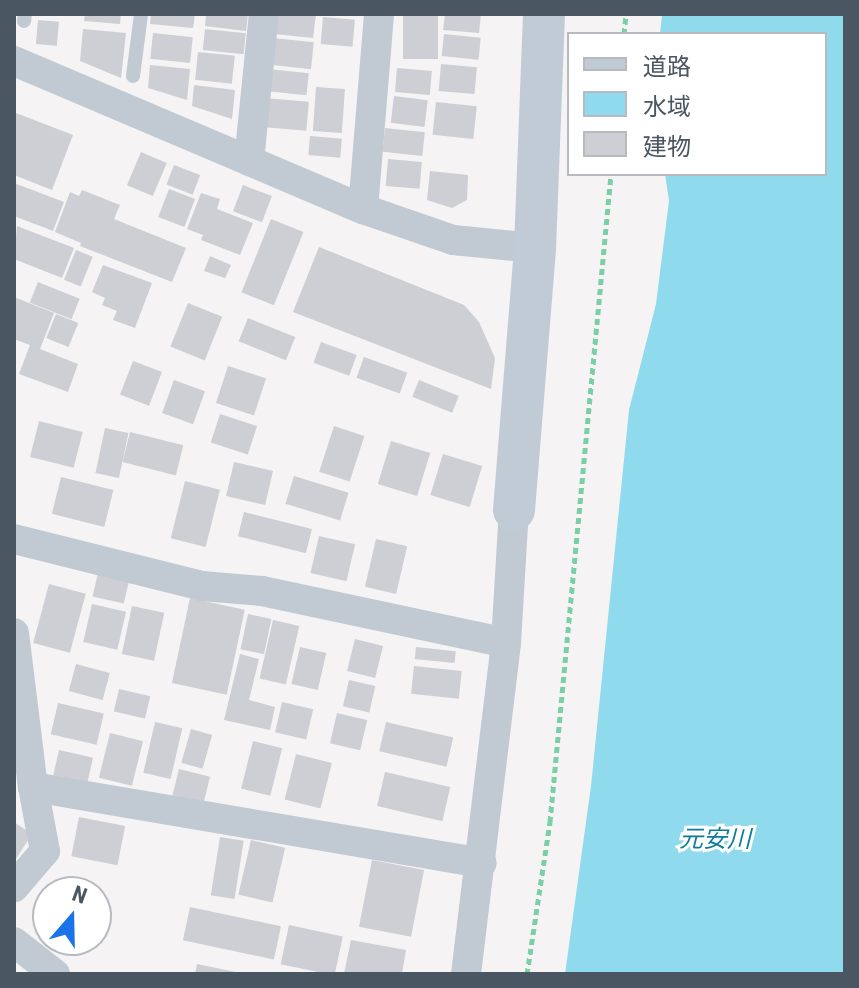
<!DOCTYPE html>
<html>
<head>
<meta charset="utf-8">
<style>
	body { margin:0 }
	#map { position:relative; width:859px; height:988px; overflow:hidden; background:#f5f3f3; font-family:"Roboto Condensed","Noto Sans JP",sans-serif }
	div>[style] { position:absolute }
	[style*='--x'] { left:calc(var(--x)*1px); top:calc(var(--y)*1px); width:calc(var(--w)*1px); rotate:calc(var(--a)*1deg) }
	.water>* { inset:0; background:#90daee }
	.building>* { inset:0; background:#cdcfd5; transform-origin:0 0 }
	.path>* { height:5px; margin-top:-2.5px; transform-origin:0; background:repeating-linear-gradient(90deg,#7ad0a6 0 6px,transparent 0 10px) }
	.lane>* { height:14px; margin:-7px; padding:0 7px; transform-origin:7px; border-radius:7px; background:#c1cad2 }
	.street>* { height:30px; margin:-15px; padding:0 15px; transform-origin:15px; border-radius:15px; background:#c1cad2 }
	.secondary>* { height:42px; margin:-21px; padding:0 21px; transform-origin:21px; border-radius:21px; background:#c1cbd6 }
	span { translate:-50% -50%; white-space:nowrap; text-align:center; line-height:1.15; -webkit-text-stroke:6px #fff; paint-order:stroke }
	.water-label { font-size:24px; color:#0c7c9b; font-style:italic }
	.frame { position:absolute; inset:0; border:16px solid #4a5661; pointer-events:none }
	.legend { position:absolute; left:567px; top:32px; width:260px; height:144px; box-sizing:border-box; background:#fff; border:2px solid #b7bbc0; margin:0; padding:10px 14px; list-style:none; font-size:24px; color:#4a5661 }
	.legend li { display:flex; align-items:center; gap:16px; height:40px }
	.legend b { width:40px; border:2px solid #b7bbc0 }
	.north { position:absolute; left:32px; top:876px; width:80px; height:80px; box-sizing:border-box; background:#fff; border:2px solid #b7bbc0; border-radius:50%; rotate:20deg; font-size:22px; font-weight:700; line-height:32px; text-align:center; color:#4a5661 }
	.north::after { content:''; display:block; margin:auto; width:28px; height:36px; background:#1a73e8; clip-path:polygon(50% 0,100% 100%,50% 72%,0 100%) }
</style>
</head>
<body>
<div id="map">
	<div class="water">
		<i style="clip-path:polygon(662px 14px,845px 14px,845px 974px,565px 974px,591px 786px,629px 410px,656px 304px,669px 201px,665px 174px,825px 174px,825px 34px,660px 34px)"></i>
	</div>
	<div class="building">
		<i style="clip-path:polygon(85px 14px,121px 14px,120px 24px,84px 21px)"></i>
		<i style="clip-path:polygon(151px 14px,195px 14px,193px 28px,150px 24px)"></i>
		<i style="clip-path:polygon(206px 14px,248px 14px,246px 31px,205px 26px)"></i>
		<i style="clip-path:polygon(276px 14px,316px 14px,313px 38px,274px 34px)"></i>
		<i style="left:403px;top:14px;width:35px;height:45px"></i>
		<i style="clip-path:polygon(445px 14px,481px 14px,479px 33px,443px 30px)"></i>
		<i style="left:323px;top:17px;width:32px;height:27px;rotate:5deg"></i>
		<i style="left:38px;top:20px;width:21px;height:24px;rotate:5deg"></i>
		<i style="clip-path:polygon(83px 29px,126px 33px,121px 78px,80px 61px)"></i>
		<i style="left:205px;top:29px;width:41px;height:21px;rotate:6deg"></i>
		<i style="left:153px;top:33px;width:40px;height:26px;rotate:6deg"></i>
		<i style="left:444px;top:34px;width:37px;height:22px;rotate:6deg"></i>
		<i style="left:273px;top:38px;width:41px;height:27px;rotate:6deg"></i>
		<i style="left:198px;top:52px;width:37px;height:28px;rotate:6deg"></i>
		<i style="left:441px;top:64px;width:36px;height:27px;rotate:5deg"></i>
		<i style="clip-path:polygon(150px 65px,190px 69px,187px 100px,148px 88px)"></i>
		<i style="left:397px;top:68px;width:35px;height:24px;rotate:5deg"></i>
		<i style="left:268px;top:69px;width:41px;height:22px;rotate:6deg"></i>
		<i style="clip-path:polygon(194px 85px,235px 90px,232px 119px,192px 106px)"></i>
		<i style="left:316px;top:87px;width:29px;height:44px;rotate:4deg"></i>
		<i style="left:394px;top:96px;width:34px;height:27px;rotate:7deg"></i>
		<i style="left:265px;top:98px;width:44px;height:29px;rotate:5deg"></i>
		<i style="left:436px;top:102px;width:41px;height:33px;rotate:6deg"></i>
		<i style="clip-path:polygon(16px 113px,73px 135px,52px 190px,14px 175px)"></i>
		<i style="left:385px;top:128px;width:40px;height:24px;rotate:6deg"></i>
		<i style="left:310px;top:136px;width:32px;height:19px;rotate:5deg"></i>
		<i style="left:141px;top:152px;width:28px;height:36px;rotate:23deg"></i>
		<i style="left:388px;top:159px;width:34px;height:27px;rotate:5deg"></i>
		<i style="left:174px;top:165px;width:28px;height:21px;rotate:21deg"></i>
		<i style="clip-path:polygon(430px 171px,468px 175px,467px 200px,452px 208px,427px 200px)"></i>
		<i style="clip-path:polygon(14px 183px,64px 202px,53px 231px,14px 216px)"></i>
		<i style="left:243px;top:185px;width:31px;height:28px;rotate:21deg"></i>
		<i style="left:169px;top:189px;width:28px;height:30px;rotate:21deg"></i>
		<i style="clip-path:polygon(82px 190px,120px 205px,114px 219px,186px 248px,172px 282px,80px 246px,81px 243px,55px 232px,70px 192px,79px 196px)"></i>
		<i style="clip-path:polygon(201px 193px,220px 199px,217px 209px,253px 223px,240px 255px,201px 240px,203px 235px,187px 229px)"></i>
		<i style="left:271px;top:219px;width:35px;height:79px;rotate:22deg"></i>
		<i style="clip-path:polygon(17px 226px,74px 248px,62px 278px,14px 259px)"></i>
		<i style="clip-path:polygon(319px 247px,464px 305px,479px 322px,495px 358px,491px 389px,293px 312px)"></i>
		<i style="left:76px;top:250px;width:18px;height:32px;rotate:22deg"></i>
		<i style="clip-path:polygon(210px 256px,231px 265px,225px 278px,204px 271px)"></i>
		<i style="clip-path:polygon(103px 265px,152px 283px,135px 328px,113px 320px,117px 311px,102px 305px,105px 298px,92px 292px)"></i>
		<i style="left:38px;top:282px;width:45px;height:22px;rotate:22deg"></i>
		<i style="clip-path:polygon(14px 297px,54px 313px,40px 349px,78px 364px,68px 392px,19px 374px,30px 345px,14px 339px)"></i>
		<i style="left:188px;top:303px;width:37px;height:47px;rotate:22deg"></i>
		<i style="left:56px;top:314px;width:24px;height:26px;rotate:22deg"></i>
		<i style="left:248px;top:318px;width:51px;height:25px;rotate:22deg"></i>
		<i style="left:321px;top:342px;width:38px;height:22px;rotate:20deg"></i>
		<i style="left:364px;top:357px;width:46px;height:22px;rotate:20deg"></i>
		<i style="left:133px;top:361px;width:31px;height:36px;rotate:21deg"></i>
		<i style="left:228px;top:366px;width:40px;height:39px;rotate:18deg"></i>
		<i style="left:174px;top:380px;width:33px;height:35px;rotate:20deg"></i>
		<i style="left:419px;top:380px;width:43px;height:18px;rotate:22deg"></i>
		<i style="left:220px;top:414px;width:39px;height:30px;rotate:18deg"></i>
		<i style="left:39px;top:421px;width:45px;height:37px;rotate:14deg"></i>
		<i style="left:334px;top:426px;width:32px;height:48px;rotate:18deg"></i>
		<i style="left:105px;top:428px;width:24px;height:46px;rotate:12deg"></i>
		<i style="left:130px;top:432px;width:55px;height:31px;rotate:14deg"></i>
		<i style="left:391px;top:441px;width:41px;height:45px;rotate:17deg"></i>
		<i style="left:443px;top:454px;width:41px;height:43px;rotate:17deg"></i>
		<i style="left:234px;top:462px;width:40px;height:35px;rotate:13deg"></i>
		<i style="left:294px;top:476px;width:57px;height:29px;rotate:17deg"></i>
		<i style="left:61px;top:477px;width:54px;height:38px;rotate:14deg"></i>
		<i style="left:185px;top:481px;width:36px;height:59px;rotate:14deg"></i>
		<i style="left:244px;top:512px;width:70px;height:25px;rotate:14deg"></i>
		<i style="left:319px;top:536px;width:37px;height:38px;rotate:13deg"></i>
		<i style="left:376px;top:539px;width:32px;height:49px;rotate:13deg"></i>
		<i style="left:98px;top:573px;width:32px;height:24px;rotate:13deg"></i>
		<i style="left:49px;top:584px;width:38px;height:61px;rotate:15deg"></i>
		<i style="left:190px;top:598px;width:56px;height:87px;rotate:12deg"></i>
		<i style="left:92px;top:604px;width:35px;height:39px;rotate:13deg"></i>
		<i style="left:132px;top:606px;width:33px;height:49px;rotate:12deg"></i>
		<i style="left:248px;top:614px;width:24px;height:36px;rotate:12deg"></i>
		<i style="left:273px;top:620px;width:27px;height:60px;rotate:13deg"></i>
		<i style="left:355px;top:639px;width:29px;height:33px;rotate:14deg"></i>
		<i style="left:300px;top:647px;width:27px;height:38px;rotate:13deg"></i>
		<i style="left:416px;top:647px;width:40px;height:12px;rotate:6deg"></i>
		<i style="clip-path:polygon(240px 654px,259px 659px,249px 700px,275px 707px,270px 730px,224px 720px)"></i>
		<i style="left:76px;top:664px;width:35px;height:28px;rotate:15deg"></i>
		<i style="left:414px;top:666px;width:48px;height:28px;rotate:6deg"></i>
		<i style="left:349px;top:680px;width:27px;height:27px;rotate:13deg"></i>
		<i style="left:119px;top:689px;width:32px;height:23px;rotate:13deg"></i>
		<i style="left:282px;top:702px;width:32px;height:31px;rotate:13deg"></i>
		<i style="left:58px;top:703px;width:47px;height:32px;rotate:13deg"></i>
		<i style="left:337px;top:713px;width:31px;height:31px;rotate:13deg"></i>
		<i style="left:155px;top:722px;width:28px;height:52px;rotate:13deg"></i>
		<i style="left:386px;top:722px;width:69px;height:30px;rotate:13deg"></i>
		<i style="left:191px;top:729px;width:22px;height:35px;rotate:16deg"></i>
		<i style="left:110px;top:733px;width:34px;height:46px;rotate:14deg"></i>
		<i style="left:253px;top:741px;width:30px;height:49px;rotate:14deg"></i>
		<i style="left:59px;top:750px;width:35px;height:26px;rotate:13deg"></i>
		<i style="left:296px;top:754px;width:37px;height:47px;rotate:14deg"></i>
		<i style="left:179px;top:769px;width:32px;height:27px;rotate:14deg"></i>
		<i style="left:385px;top:772px;width:67px;height:35px;rotate:13deg"></i>
		<i style="left:79px;top:817px;width:47px;height:40px;rotate:11deg"></i>
		<i style="clip-path:polygon(14px 822px,32px 834px,14px 862px)"></i>
		<i style="left:220px;top:837px;width:24px;height:59px;rotate:9deg"></i>
		<i style="left:251px;top:840px;width:35px;height:56px;rotate:13deg"></i>
		<i style="left:372px;top:860px;width:53px;height:68px;rotate:11deg"></i>
		<i style="left:190px;top:907px;width:93px;height:34px;rotate:12deg"></i>
		<i style="left:289px;top:925px;width:55px;height:40px;rotate:12deg"></i>
		<i style="clip-path:polygon(351px 940px,406px 950px,402px 974px,344px 974px)"></i>
		<i style="clip-path:polygon(197px 964px,241px 973px,241px 974px,195px 974px)"></i>
	</div>
	<div class="path">
		<i style="--x:624;--y:34;--w:20;--a:-84"></i>
		<i style="--x:527;--y:974;--w:154;--a:-81.4"></i>
		<i style="--x:550;--y:822;--w:651;--a:-84.62"></i>
	</div>
	<div class="lane">
		<i style="--x:24;--y:21;--w:7;--a:-82"></i>
		<i style="--x:133;--y:76;--w:63;--a:-82.6"></i>
	</div>
	<div class="street">
		<i style="--x:14;--y:61;--w:379;--a:23"></i>
		<i style="--x:363;--y:209;--w:95;--a:19"></i>
		<i style="--x:453;--y:240;--w:82;--a:5.6"></i>
		<i style="--x:249;--y:161;--w:148;--a:-84.2"></i>
		<i style="--x:363;--y:209;--w:196;--a:-85.3"></i>
		<i style="--x:14;--y:539;--w:194;--a:14"></i>
		<i style="--x:202;--y:586;--w:60;--a:4.8"></i>
		<i style="--x:262;--y:591;--w:249;--a:12"></i>
		<i style="--x:14;--y:633;--w:155;--a:83"></i>
		<i style="--x:33;--y:787;--w:65;--a:79.4"></i>
		<i style="--x:45;--y:851;--w:48;--a:130.7"></i>
		<i style="--x:33;--y:787;--w:455;--a:9.6"></i>
		<i style="--x:14;--y:942;--w:52;--a:38"></i>
		<i style="--x:466;--y:974;--w:333;--a:-83.1"></i>
		<i style="--x:506;--y:643;--w:133;--a:-86.6"></i>
	</div>
	<div class="secondary">
		<i style="--x:514;--y:510;--w:263;--a:-85.4"></i>
		<i style="--x:535;--y:248;--w:234;--a:-87.8"></i>
	</div>
	<div class="water-label">
		<span style="left:715px;top:840px">元安川</span>
	</div>
	<div class="frame"></div>
	<ul class="legend">
	<li><b style="height:10px;background:#c1cbd6"></b>道路</li>
	<li><b style="height:22px;background:#90daee"></b>水域</li>
	<li><b style="height:22px;background:#cdcfd5"></b>建物</li>
	</ul>
	<div class="north">N</div>
</div>
</body>
</html>
